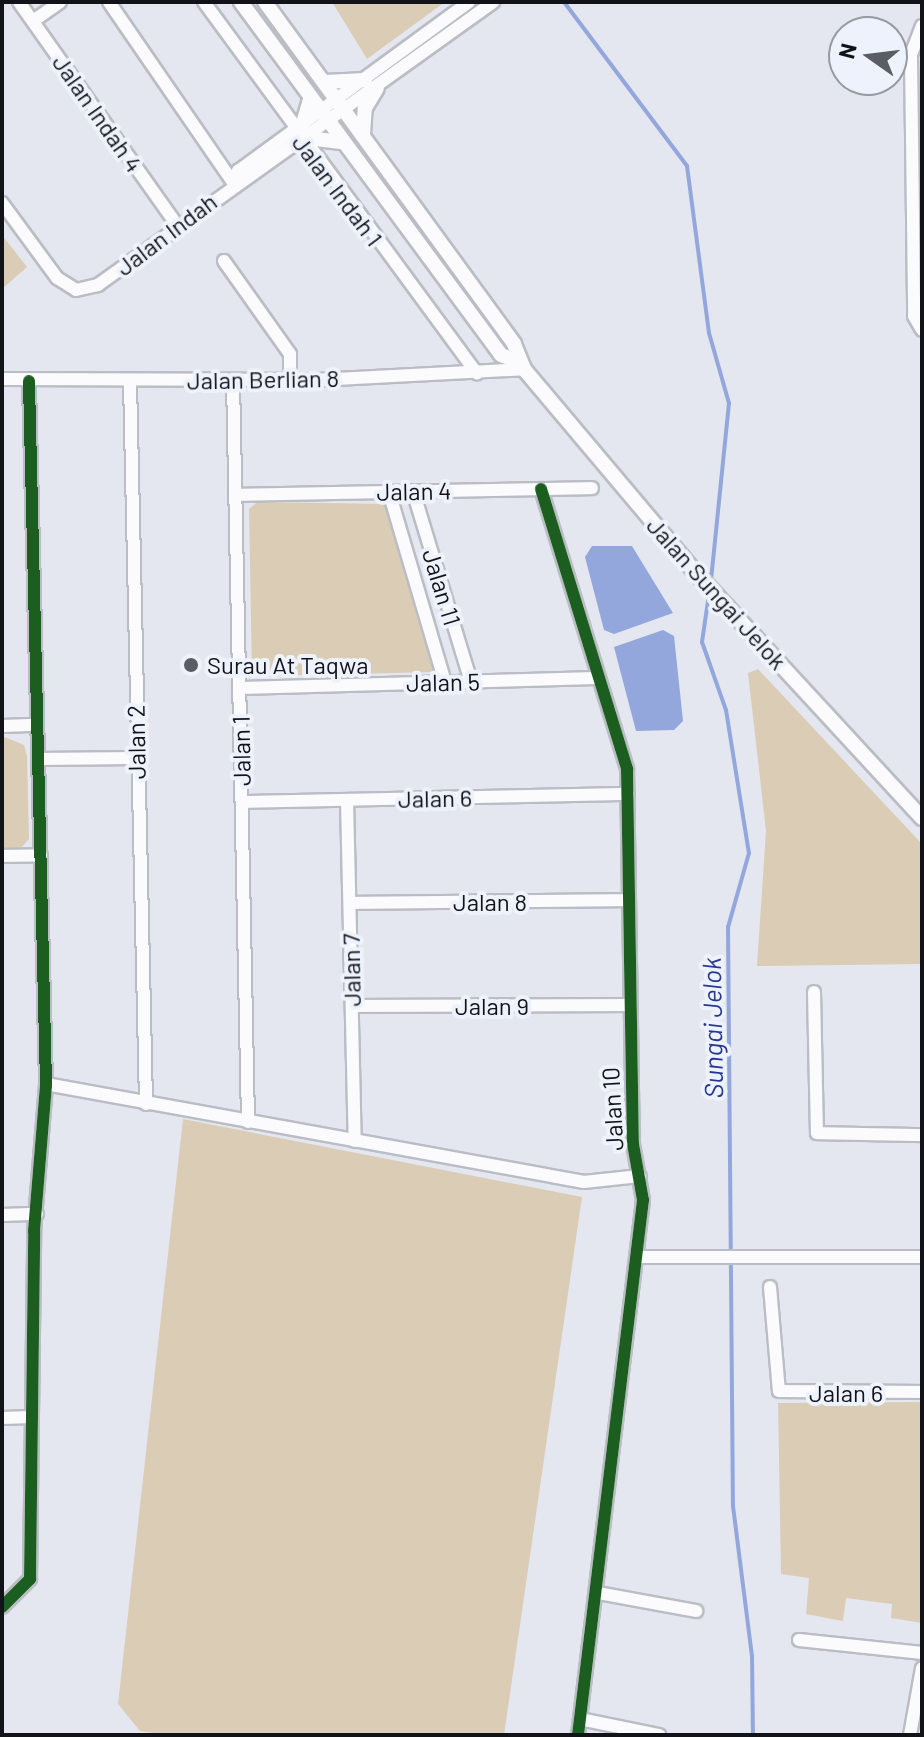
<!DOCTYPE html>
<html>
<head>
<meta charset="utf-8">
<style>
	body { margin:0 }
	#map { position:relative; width:924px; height:1737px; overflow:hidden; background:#e4e7f0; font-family:Barlow,sans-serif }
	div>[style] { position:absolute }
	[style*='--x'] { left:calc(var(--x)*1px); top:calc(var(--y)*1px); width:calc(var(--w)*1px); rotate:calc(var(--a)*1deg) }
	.green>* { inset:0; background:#dbccb6 }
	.water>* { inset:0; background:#94a7dc }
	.stream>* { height:4px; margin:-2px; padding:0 2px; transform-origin:2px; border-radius:2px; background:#94a7dc }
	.roads { filter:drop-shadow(2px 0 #bbbdc4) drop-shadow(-2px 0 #bbbdc4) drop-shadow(0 2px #bbbdc4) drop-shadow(0 -2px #bbbdc4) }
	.minor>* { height:12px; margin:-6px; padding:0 6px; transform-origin:6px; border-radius:6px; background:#fbfbfd }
	.tertiary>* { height:14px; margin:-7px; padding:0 7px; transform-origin:7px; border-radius:7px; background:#fbfbfd }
	.cycleway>* { height:12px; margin:-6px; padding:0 6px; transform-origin:6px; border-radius:6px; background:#1b5e20 }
	.dots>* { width:22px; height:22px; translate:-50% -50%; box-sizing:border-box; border:4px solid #eef2fc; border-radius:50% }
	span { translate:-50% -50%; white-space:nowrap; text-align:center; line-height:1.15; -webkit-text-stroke:8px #eef2fc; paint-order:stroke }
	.street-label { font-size:24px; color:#111319 }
	.poi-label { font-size:24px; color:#111319 }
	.left { translate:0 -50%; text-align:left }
	.water-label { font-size:26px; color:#25388e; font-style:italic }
	.frame { position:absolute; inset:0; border:4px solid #111319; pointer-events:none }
	.north { position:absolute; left:828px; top:16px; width:80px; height:80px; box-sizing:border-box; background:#eef2fc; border:2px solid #9699a1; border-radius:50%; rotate:284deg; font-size:22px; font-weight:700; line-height:32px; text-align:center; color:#111319 }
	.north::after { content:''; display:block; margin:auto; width:28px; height:36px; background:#5b5d64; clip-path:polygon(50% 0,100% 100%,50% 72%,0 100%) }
</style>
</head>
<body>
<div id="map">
	<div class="green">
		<i style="clip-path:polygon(332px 2px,445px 2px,367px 59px)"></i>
		<i style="clip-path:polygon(2px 235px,27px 267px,2px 289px)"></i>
		<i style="clip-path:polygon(257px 502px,386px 504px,436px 672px,252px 676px,249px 509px)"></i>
		<i style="clip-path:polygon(758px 669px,922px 844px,922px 964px,757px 966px,766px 831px,748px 673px)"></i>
		<i style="clip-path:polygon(2px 736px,24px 745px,27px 756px,29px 839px,19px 850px,2px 850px)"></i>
		<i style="clip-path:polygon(183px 1119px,582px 1197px,504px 1735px,167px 1735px,140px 1731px,118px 1704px)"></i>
		<i style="clip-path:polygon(922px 1402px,922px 1623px,891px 1618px,892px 1604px,846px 1598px,843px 1621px,806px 1614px,809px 1578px,781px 1574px,778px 1403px)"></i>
	</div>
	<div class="water">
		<i style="clip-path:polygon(592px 546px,632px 546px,673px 613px,614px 634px,604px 630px,585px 557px)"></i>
		<i style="clip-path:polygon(663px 630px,674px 636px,683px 721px,674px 730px,636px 731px,614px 647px)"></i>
	</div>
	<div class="stream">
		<i style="--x:564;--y:2;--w:205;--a:53.1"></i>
		<i style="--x:687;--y:166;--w:168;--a:82.5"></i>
		<i style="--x:709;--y:333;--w:73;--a:74.1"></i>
		<i style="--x:729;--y:403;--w:179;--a:95.8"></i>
		<i style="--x:709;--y:594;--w:49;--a:98.3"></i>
		<i style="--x:702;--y:642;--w:72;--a:70.6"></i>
		<i style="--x:726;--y:710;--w:145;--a:80.9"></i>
		<i style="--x:749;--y:853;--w:77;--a:105.8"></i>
		<i style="--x:728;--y:927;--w:579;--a:89.51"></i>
		<i style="--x:733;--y:1506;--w:152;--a:82.8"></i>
		<i style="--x:752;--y:1657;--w:78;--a:89.3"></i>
	</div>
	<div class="roads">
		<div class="minor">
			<i style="--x:19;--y:2;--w:273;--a:54.7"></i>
			<i style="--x:109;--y:2;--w:221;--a:55.5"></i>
			<i style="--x:204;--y:2;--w:461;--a:53.7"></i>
			<i style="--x:33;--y:21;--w:33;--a:-35"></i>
			<i style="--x:922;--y:26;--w:31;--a:111"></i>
			<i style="--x:911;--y:55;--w:261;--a:89.3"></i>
			<i style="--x:914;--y:316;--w:16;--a:60"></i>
			<i style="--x:234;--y:184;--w:14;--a:-73"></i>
			<i style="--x:238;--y:171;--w:286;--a:-36.2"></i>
			<i style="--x:2;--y:203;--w:93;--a:53.7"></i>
			<i style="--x:57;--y:278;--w:22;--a:32"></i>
			<i style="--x:76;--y:290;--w:23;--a:-13"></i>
			<i style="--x:98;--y:285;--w:486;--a:-35.6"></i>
			<i style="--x:224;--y:261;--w:114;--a:54.6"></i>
			<i style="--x:290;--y:354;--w:25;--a:90"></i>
			<i style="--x:2;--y:379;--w:315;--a:0.2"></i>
			<i style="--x:317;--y:380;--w:207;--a:-3"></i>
			<i style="--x:233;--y:380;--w:742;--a:88.84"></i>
			<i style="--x:130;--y:381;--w:723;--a:88.73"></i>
			<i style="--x:541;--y:489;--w:293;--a:72.9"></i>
			<i style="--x:627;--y:769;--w:375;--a:89.1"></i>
			<i style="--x:633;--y:1144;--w:57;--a:79.9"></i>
			<i style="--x:643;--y:1200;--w:539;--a:96.93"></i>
			<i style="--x:413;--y:491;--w:200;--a:73.1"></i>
			<i style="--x:389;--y:492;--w:198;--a:73.6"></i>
			<i style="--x:235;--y:495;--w:357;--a:-1.1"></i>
			<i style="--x:239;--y:688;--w:360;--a:-1.6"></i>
			<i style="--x:2;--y:726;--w:35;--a:-2"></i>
			<i style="--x:38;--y:759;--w:98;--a:-0.6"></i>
			<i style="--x:347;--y:800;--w:341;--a:88.7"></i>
			<i style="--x:242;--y:802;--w:386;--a:-1.2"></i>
			<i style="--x:2;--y:856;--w:39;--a:-1"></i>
			<i style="--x:350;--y:903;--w:279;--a:-0.6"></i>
			<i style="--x:814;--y:992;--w:141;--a:88.8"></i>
			<i style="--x:817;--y:1133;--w:105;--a:1.1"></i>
			<i style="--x:352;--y:1006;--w:279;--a:-0.2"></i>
			<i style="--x:46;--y:1084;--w:547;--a:10.32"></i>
			<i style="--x:584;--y:1182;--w:56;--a:-6.1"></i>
			<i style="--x:2;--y:1215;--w:35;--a:-2"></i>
			<i style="--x:639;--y:1257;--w:283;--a:0"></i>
			<i style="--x:770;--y:1287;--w:104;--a:85.1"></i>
			<i style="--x:779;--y:1391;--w:143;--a:0.4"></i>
			<i style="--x:2;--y:1418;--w:30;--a:-2"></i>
			<i style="--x:598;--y:1593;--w:100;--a:10.4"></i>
			<i style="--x:2;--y:1607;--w:40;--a:-45"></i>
			<i style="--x:30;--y:1579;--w:348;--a:-89.3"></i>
			<i style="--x:34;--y:1231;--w:147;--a:-85.3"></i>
			<i style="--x:46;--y:1084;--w:703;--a:-91.39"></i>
			<i style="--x:799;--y:1640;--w:124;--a:6"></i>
			<i style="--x:580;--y:1719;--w:81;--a:11.4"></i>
			<i style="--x:910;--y:1735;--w:68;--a:-79.8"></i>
		</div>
		<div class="tertiary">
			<i style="--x:241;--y:2;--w:438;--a:53.6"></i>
			<i style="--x:501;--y:355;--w:19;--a:21"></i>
			<i style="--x:265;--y:2;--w:423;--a:53.9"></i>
			<i style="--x:514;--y:344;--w:27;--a:68"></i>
			<i style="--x:524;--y:369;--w:264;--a:49.9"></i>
			<i style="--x:694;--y:571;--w:336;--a:47.3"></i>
			<i style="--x:325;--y:82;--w:40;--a:-2.9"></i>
			<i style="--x:302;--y:126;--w:30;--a:-73"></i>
			<i style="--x:363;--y:134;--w:26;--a:-86"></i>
			<i style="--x:365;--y:108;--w:23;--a:-59"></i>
			<i style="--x:308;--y:138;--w:35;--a:7"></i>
		</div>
	</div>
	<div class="cycleway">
		<i style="--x:541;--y:489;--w:293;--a:72.9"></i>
		<i style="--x:627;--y:769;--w:375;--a:89.1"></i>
		<i style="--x:633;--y:1144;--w:57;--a:79.9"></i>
		<i style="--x:643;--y:1200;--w:539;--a:96.93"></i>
		<i style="--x:2;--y:1607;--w:40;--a:-45"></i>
		<i style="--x:30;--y:1579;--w:348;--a:-89.3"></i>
		<i style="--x:34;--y:1231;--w:147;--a:-85.3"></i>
		<i style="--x:46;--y:1084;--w:703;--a:-91.39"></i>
	</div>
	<div class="dots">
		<i style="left:191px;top:665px;background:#5b5d64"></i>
	</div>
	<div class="street-label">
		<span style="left:98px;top:113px;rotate:55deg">Jalan Indah 4</span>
		<span style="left:338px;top:190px;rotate:53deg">Jalan Indah 1</span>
		<span style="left:166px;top:234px;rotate:-37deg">Jalan Indah</span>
		<span style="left:263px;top:379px;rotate:-1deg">Jalan Berlian 8</span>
		<span style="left:414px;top:491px;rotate:-1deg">Jalan 4</span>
		<span style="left:442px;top:587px;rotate:73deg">Jalan 11</span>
		<span style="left:717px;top:593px;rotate:48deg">Jalan Sungai Jelok</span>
		<span style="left:443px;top:682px;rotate:-1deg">Jalan 5</span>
		<span style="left:136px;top:742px;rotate:-91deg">Jalan 2</span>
		<span style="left:241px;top:751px;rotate:-91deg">Jalan 1</span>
		<span style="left:435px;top:798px;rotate:-1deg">Jalan 6</span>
		<span style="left:490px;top:902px">Jalan 8</span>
		<span style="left:351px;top:970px;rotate:-91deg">Jalan 7</span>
		<span style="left:492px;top:1006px">Jalan 9</span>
		<span style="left:612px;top:1109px;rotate:-93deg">Jalan 10</span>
		<span style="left:846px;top:1393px">Jalan 6</span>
	</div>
	<div class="poi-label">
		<span class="left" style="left:207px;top:665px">Surau At Taqwa</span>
	</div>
	<div class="water-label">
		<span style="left:712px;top:1028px;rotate:-91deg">Sungai Jelok</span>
	</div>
	<div class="frame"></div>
	<div class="north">N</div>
</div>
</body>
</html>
